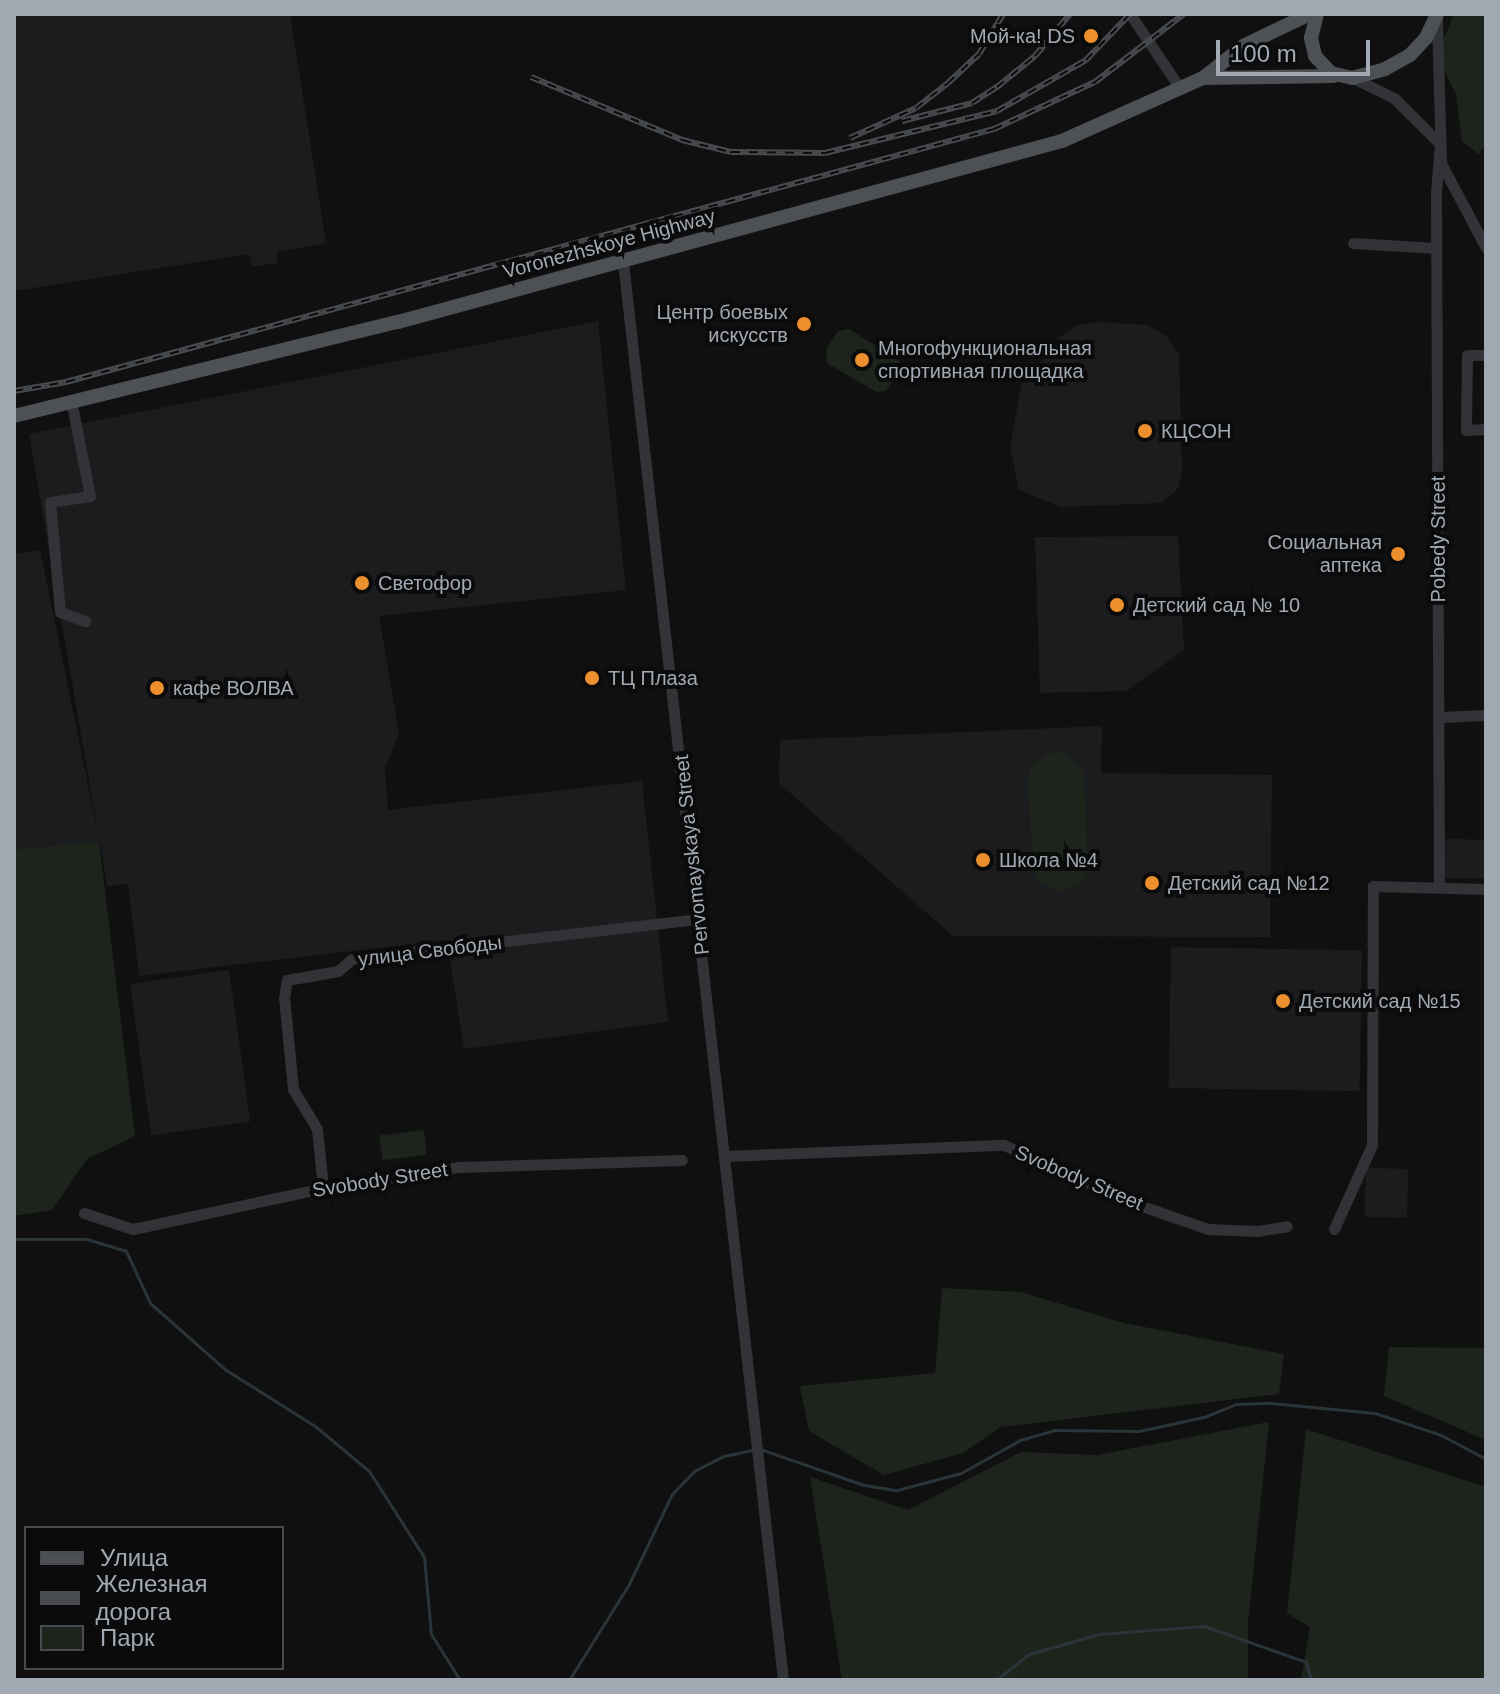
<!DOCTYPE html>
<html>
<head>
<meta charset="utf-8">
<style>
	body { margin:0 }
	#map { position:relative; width:1500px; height:1694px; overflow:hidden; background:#101011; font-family:Arial,sans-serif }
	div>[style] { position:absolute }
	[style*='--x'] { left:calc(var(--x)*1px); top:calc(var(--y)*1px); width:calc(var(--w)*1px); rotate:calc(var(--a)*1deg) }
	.built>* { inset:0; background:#1c1c1e; transform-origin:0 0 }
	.green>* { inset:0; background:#1c241c; transform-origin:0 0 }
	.stream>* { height:3px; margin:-1.5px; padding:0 1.5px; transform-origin:1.5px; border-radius:1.5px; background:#2a3439 }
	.minor>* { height:11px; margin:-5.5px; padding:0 5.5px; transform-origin:5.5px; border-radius:5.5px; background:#313336 }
	.major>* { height:14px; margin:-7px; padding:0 7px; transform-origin:7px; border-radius:7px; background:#4d5055 }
	.rail>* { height:6px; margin-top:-3px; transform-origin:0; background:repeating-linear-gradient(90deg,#0b0b0c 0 9px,#484b4f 0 18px); box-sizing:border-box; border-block:2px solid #484b4f }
	.dots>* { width:22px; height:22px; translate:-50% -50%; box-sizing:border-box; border:4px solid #0b0b0c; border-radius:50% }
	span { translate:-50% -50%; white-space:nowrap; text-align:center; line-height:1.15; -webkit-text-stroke:8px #0b0b0c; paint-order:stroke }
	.poi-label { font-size:20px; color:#a1a9b2 }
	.right { translate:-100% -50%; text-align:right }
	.left { translate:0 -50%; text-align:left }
	.street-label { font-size:20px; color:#a1a9b2 }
	.frame { position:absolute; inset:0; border:16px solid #a1a9b2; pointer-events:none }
	.legend { position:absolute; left:24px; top:1526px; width:260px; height:144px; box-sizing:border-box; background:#0b0b0c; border:2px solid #474a4e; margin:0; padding:10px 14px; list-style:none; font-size:24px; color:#a1a9b2 }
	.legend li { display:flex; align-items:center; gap:16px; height:40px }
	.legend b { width:40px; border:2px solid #474a4e }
	.scale { position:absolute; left:1216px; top:40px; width:154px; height:36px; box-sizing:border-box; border:4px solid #a1a9b2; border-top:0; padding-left:10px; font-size:24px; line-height:28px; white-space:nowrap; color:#a1a9b2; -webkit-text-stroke:6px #0b0b0c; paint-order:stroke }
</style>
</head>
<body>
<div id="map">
	<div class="built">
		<i style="clip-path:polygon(14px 14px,290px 14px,326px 243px,277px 252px,277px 263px,252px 267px,249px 254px,14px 291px)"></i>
		<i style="clip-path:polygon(598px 321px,626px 590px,379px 616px,399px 734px,385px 768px,388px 810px,642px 781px,668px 1022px,464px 1049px,447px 940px,139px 976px,128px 884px,107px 886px,100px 842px,14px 849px,14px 554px,40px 550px,99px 838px,29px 434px)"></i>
		<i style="clip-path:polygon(1100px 322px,1148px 325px,1167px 337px,1179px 355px,1182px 471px,1177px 490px,1161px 503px,1061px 507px,1019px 490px,1010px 448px,1021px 386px,1060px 337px,1077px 325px)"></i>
		<i style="clip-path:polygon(1178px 536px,1184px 650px,1127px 691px,1040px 693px,1035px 537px)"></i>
		<i style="clip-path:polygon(1102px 726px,1101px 773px,1272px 775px,1270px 937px,953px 936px,780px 784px,779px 776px,780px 740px)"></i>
		<i style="left:1443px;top:839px;width:43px;height:39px;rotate:1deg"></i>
		<i style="left:1171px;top:947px;width:191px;height:141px;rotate:1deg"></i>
		<i style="left:229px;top:970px;width:153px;height:100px;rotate:82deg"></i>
		<i style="left:1366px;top:1168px;width:42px;height:49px;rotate:1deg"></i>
	</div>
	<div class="green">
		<i style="clip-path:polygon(1454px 14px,1486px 14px,1486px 145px,1478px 154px,1462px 141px,1456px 94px,1441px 65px,1441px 46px)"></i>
		<i style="clip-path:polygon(849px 329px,900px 361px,901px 369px,886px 391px,876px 392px,827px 363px,826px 350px,838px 331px)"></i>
		<i style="clip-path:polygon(1053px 752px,1067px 754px,1084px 772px,1088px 872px,1081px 884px,1060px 892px,1039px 881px,1034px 871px,1027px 779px,1032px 765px)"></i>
		<i style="clip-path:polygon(99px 842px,135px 1136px,87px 1159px,52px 1210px,14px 1216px,14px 849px)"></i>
		<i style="left:424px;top:1130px;width:25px;height:45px;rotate:83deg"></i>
		<i style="clip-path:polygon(942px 1288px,1021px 1292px,1124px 1323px,1284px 1354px,1279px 1394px,1001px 1427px,963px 1453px,884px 1475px,809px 1431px,800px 1386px,935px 1373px)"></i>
		<i style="clip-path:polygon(1389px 1347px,1486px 1348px,1486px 1440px,1384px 1396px)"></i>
		<i style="clip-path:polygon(1269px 1422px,1248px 1623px,1248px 1680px,842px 1680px,810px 1477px,908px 1510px,1021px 1452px,1097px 1455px)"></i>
		<i style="clip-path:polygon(1306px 1429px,1486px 1487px,1486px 1680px,1301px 1680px,1310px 1627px,1287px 1613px)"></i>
	</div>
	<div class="stream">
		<i style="--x:14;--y:1239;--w:73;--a:0"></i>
		<i style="--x:87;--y:1239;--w:41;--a:17.1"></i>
		<i style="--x:126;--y:1251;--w:57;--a:65.2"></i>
		<i style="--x:150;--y:1303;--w:101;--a:41.4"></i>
		<i style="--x:226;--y:1370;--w:105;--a:32.2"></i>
		<i style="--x:315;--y:1426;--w:70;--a:39.8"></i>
		<i style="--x:369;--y:1471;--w:102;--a:57.4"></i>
		<i style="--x:424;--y:1557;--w:77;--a:84.8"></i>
		<i style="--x:431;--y:1634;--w:54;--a:57.8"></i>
		<i style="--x:760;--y:1449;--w:110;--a:19.1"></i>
		<i style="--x:864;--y:1485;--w:33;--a:9"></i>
		<i style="--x:897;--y:1490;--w:66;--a:-14.9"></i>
		<i style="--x:961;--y:1473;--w:68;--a:-29.2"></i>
		<i style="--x:1020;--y:1440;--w:35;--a:-16"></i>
		<i style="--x:1054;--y:1430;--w:85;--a:0.7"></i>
		<i style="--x:1139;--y:1431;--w:66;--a:-12.2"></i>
		<i style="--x:1204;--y:1417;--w:35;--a:-22"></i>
		<i style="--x:1236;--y:1404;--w:35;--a:-2"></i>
		<i style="--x:1271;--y:1403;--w:104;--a:5.5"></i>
		<i style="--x:1375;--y:1413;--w:70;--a:18.4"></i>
		<i style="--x:1441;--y:1435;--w:51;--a:28.1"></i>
		<i style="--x:569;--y:1680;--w:113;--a:-58"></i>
		<i style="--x:629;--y:1584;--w:100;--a:-64.5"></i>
		<i style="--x:672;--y:1494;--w:32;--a:-46"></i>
		<i style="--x:694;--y:1471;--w:34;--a:-27"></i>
		<i style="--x:724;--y:1456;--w:30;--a:-12"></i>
		<i style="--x:996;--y:1680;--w:42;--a:-38.2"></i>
		<i style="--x:1029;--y:1654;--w:73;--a:-15.9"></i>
		<i style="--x:1099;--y:1634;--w:105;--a:-4.4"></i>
		<i style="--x:1204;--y:1626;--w:108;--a:19.4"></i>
		<i style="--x:1306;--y:1662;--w:19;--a:74"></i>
	</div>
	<div class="minor">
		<i style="--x:1130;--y:14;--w:89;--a:56"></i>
		<i style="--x:1437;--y:20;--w:143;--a:88.4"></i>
		<i style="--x:1441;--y:163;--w:96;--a:62.1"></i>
		<i style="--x:1353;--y:78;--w:46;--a:26"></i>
		<i style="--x:1394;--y:98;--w:65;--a:45"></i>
		<i style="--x:1353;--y:243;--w:83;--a:3.4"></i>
		<i style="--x:623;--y:262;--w:1427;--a:83.56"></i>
		<i style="--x:1486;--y:355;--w:19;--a:180"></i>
		<i style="--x:1467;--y:355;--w:75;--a:90.8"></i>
		<i style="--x:1466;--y:430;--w:20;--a:-3"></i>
		<i style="--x:72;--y:405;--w:93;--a:78.8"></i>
		<i style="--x:90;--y:496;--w:40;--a:171.5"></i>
		<i style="--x:50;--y:502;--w:110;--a:84.8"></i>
		<i style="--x:60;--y:612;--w:27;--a:20"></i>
		<i style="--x:1440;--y:717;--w:46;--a:-2.5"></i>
		<i style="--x:1439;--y:887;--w:695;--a:-90.25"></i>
		<i style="--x:1436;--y:192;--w:48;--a:-85.2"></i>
		<i style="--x:725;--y:1156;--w:279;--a:-2.3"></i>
		<i style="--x:1004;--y:1145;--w:145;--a:24.1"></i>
		<i style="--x:1136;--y:1204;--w:76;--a:19.1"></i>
		<i style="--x:1208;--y:1229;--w:49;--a:2.3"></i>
		<i style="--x:1257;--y:1231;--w:30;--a:-9"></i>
		<i style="--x:323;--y:1188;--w:59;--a:-95.8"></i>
		<i style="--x:317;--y:1129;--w:47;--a:-121"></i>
		<i style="--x:293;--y:1089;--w:91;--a:-95.6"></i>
		<i style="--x:284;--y:998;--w:18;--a:-81"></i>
		<i style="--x:287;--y:980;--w:52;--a:-10"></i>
		<i style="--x:338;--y:971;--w:18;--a:-41"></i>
		<i style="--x:352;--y:959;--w:349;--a:-6.6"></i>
		<i style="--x:84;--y:1213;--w:52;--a:18.1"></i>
		<i style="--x:133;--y:1229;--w:194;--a:-12.2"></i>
		<i style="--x:323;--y:1188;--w:138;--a:-8.8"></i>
		<i style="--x:459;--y:1167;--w:223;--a:-1.8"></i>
		<i style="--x:1334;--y:1229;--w:92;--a:-65.7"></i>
		<i style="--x:1372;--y:1145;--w:259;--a:-89.8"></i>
		<i style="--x:1373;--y:886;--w:113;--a:1.5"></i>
	</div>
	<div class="major">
		<i style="--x:1317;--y:14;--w:25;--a:104"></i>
		<i style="--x:1311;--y:38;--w:18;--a:77"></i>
		<i style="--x:1315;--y:56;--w:23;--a:47"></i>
		<i style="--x:1331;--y:73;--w:22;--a:13"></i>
		<i style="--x:1352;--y:78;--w:34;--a:-15"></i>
		<i style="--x:1385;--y:69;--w:29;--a:-29"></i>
		<i style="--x:1410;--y:55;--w:23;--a:-47"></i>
		<i style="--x:1426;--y:38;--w:26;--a:-65"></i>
		<i style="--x:1203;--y:78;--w:131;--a:-0.9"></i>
		<i style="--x:14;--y:416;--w:395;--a:-13.8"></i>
		<i style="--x:398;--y:322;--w:688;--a:-15.25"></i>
		<i style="--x:1062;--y:141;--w:154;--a:-24.1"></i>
		<i style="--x:1203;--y:78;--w:53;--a:-38.2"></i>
		<i style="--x:1245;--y:45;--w:72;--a:-25.5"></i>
	</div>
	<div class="rail">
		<i style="--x:531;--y:77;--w:164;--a:22.6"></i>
		<i style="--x:682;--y:140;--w:50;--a:13.8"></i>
		<i style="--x:731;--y:152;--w:94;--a:0.6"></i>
		<i style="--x:825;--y:153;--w:177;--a:-13.7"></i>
		<i style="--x:997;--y:111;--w:103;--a:-29.8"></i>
		<i style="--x:1086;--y:60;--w:64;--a:-46.3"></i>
		<i style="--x:902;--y:121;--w:72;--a:-14.4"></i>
		<i style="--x:972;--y:103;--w:30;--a:-33"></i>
		<i style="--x:997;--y:87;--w:49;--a:-39.2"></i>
		<i style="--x:1035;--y:56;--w:55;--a:-50.2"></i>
		<i style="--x:850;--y:138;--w:72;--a:-24.4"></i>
		<i style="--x:916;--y:108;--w:41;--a:-38"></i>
		<i style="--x:948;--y:83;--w:42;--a:-43.1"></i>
		<i style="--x:979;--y:54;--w:47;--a:-59"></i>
		<i style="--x:14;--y:391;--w:53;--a:-9.8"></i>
		<i style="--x:66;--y:382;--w:962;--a:-15.25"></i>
		<i style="--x:994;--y:129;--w:111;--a:-25"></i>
		<i style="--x:1095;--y:82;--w:112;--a:-37.4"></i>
	</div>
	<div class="dots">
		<i style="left:1091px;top:36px;background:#ec8f2d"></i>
		<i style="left:804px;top:324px;background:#ec8f2d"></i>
		<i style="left:862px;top:360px;background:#ec8f2d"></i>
		<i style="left:1145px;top:431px;background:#ec8f2d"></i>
		<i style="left:1398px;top:554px;background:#ec8f2d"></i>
		<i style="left:362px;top:583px;background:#ec8f2d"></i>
		<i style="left:1117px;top:605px;background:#ec8f2d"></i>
		<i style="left:592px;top:678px;background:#ec8f2d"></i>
		<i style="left:157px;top:688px;background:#ec8f2d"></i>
		<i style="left:983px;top:860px;background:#ec8f2d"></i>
		<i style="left:1152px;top:883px;background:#ec8f2d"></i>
		<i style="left:1283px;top:1001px;background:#ec8f2d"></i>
	</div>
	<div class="poi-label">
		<span class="right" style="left:1075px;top:36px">Мой-ка! DS</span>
		<span class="right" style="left:788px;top:324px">Центр боевых<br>искусств</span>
		<span class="left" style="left:878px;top:360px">Многофункциональная<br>спортивная площадка</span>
		<span class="left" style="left:1161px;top:431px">КЦСОН</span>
		<span class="right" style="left:1382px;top:554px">Социальная<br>аптека</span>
		<span class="left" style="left:378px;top:583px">Светофор</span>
		<span class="left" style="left:1133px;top:605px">Детский сад № 10</span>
		<span class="left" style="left:608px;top:678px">ТЦ Плаза</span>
		<span class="left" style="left:173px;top:688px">кафе ВОЛВА</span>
		<span class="left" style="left:999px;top:860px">Школа №4</span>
		<span class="left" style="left:1168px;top:883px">Детский сад №12</span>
		<span class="left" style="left:1299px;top:1001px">Детский сад №15</span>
	</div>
	<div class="street-label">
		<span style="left:609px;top:244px;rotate:-15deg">Voronezhskoye Highway</span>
		<span style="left:1438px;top:539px;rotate:-90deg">Pobedy Street</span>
		<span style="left:692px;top:855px;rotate:-96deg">Pervomayskaya Street</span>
		<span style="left:430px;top:951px;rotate:-7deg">улица Свободы</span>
		<span style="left:1079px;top:1178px;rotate:23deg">Svobody Street</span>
		<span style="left:380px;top:1180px;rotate:-9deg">Svobody Street</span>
	</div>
	<div class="frame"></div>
	<ul class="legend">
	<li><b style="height:10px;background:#4d5055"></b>Улица</li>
	<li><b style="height:10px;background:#484b4f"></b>Железная дорога</li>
	<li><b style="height:22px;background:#1c241c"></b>Парк</li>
	</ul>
	<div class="scale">100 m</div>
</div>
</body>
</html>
